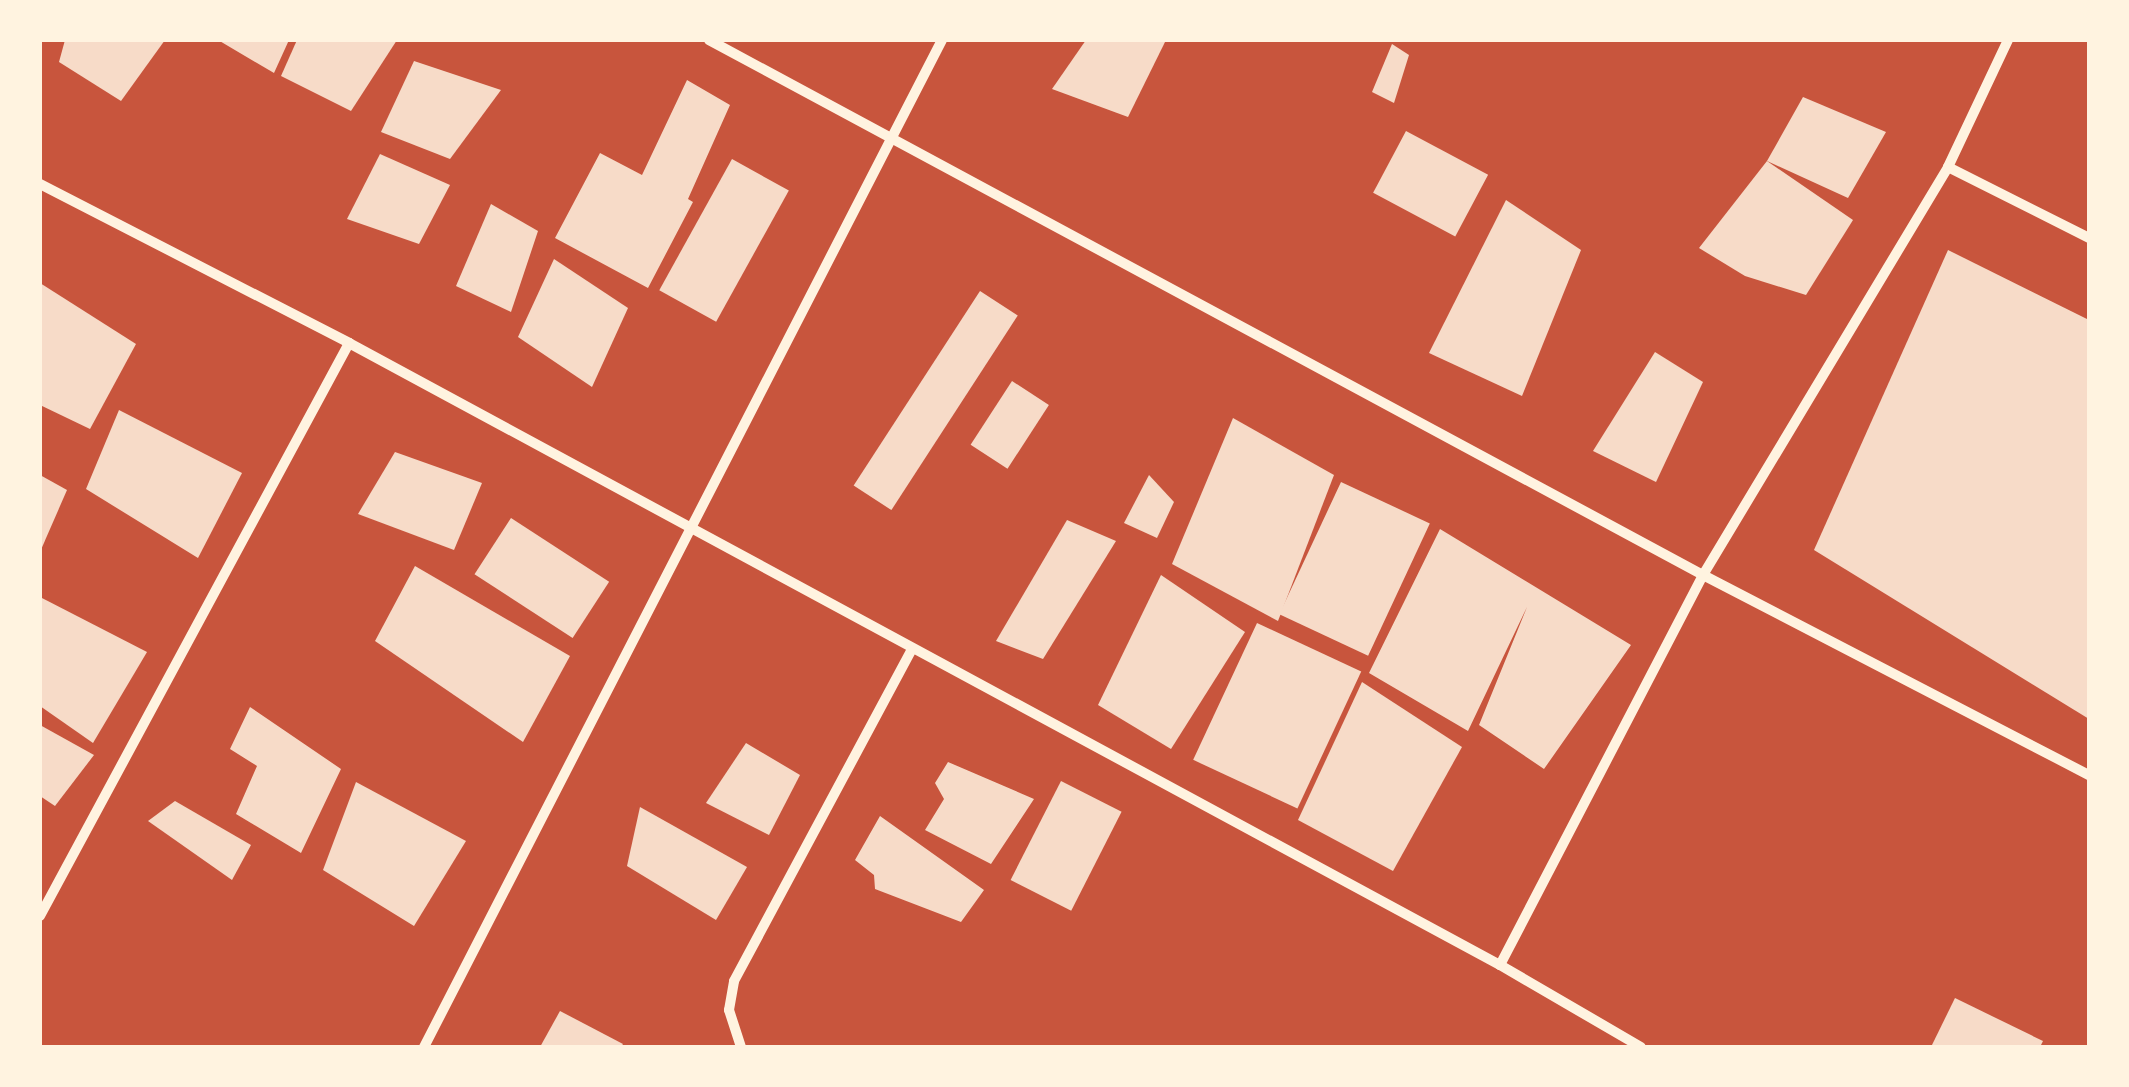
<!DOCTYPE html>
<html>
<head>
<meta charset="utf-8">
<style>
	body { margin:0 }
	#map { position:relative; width:2129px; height:1087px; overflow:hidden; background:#c8553d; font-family:Commissioner,sans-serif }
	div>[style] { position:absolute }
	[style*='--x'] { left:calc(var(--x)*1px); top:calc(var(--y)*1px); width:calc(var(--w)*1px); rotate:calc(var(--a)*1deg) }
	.building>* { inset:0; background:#f7dbc8; transform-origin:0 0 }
	.minor>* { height:10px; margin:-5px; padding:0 5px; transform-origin:5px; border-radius:5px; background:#fff3e0 }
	span { translate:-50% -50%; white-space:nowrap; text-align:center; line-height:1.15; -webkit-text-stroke:10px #fff3e0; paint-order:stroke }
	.frame { position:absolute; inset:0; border:42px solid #fff3e0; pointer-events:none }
</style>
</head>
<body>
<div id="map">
	<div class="building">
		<i style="clip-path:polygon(65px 40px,165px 40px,121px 101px,59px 62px)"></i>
		<i style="clip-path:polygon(218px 40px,289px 40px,274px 73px)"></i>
		<i style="clip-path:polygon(297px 40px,397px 40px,351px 111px,281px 76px)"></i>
		<i style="clip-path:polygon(1086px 40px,1166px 40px,1128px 117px,1052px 89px)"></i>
		<i style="clip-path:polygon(1392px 44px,1409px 55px,1394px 103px,1372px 92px)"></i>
		<i style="clip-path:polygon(414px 61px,501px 90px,450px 159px,381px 132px)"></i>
		<i style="clip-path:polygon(687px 80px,730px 105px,688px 199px,693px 202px,648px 288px,555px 238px,600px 153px,642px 175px)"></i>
		<i style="clip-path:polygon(1803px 97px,1886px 132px,1848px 198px,1767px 161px)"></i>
		<i style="left:1406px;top:131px;width:93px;height:70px;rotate:28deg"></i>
		<i style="clip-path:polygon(380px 154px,450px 185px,419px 244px,347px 219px)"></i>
		<i style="left:732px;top:159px;width:65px;height:150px;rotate:29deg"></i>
		<i style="clip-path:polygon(1767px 161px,1853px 220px,1806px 295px,1745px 276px,1699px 248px)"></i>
		<i style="clip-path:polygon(1506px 200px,1581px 250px,1522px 396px,1429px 353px)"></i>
		<i style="clip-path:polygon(491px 204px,538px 231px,511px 312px,456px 286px)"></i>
		<i style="clip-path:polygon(1948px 250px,2089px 320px,2089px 719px,1814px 550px)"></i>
		<i style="clip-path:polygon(554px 259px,628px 308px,592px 387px,518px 337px)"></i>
		<i style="clip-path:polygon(40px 283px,136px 344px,90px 429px,40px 405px)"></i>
		<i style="left:980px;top:291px;width:45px;height:232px;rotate:33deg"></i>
		<i style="clip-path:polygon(1655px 352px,1703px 382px,1656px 482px,1593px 451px)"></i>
		<i style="left:1012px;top:381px;width:44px;height:76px;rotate:33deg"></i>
		<i style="clip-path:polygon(119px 410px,242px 473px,198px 558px,86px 489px)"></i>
		<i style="clip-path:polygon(1233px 418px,1334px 475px,1278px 621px,1172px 564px)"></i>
		<i style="clip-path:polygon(395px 452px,482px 483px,454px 550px,358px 514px)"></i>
		<i style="clip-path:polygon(40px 475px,67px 490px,40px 552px)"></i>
		<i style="clip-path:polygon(1149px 475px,1174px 502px,1157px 538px,1124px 523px)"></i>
		<i style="left:1341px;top:482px;width:98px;height:146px;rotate:25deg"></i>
		<i style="left:511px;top:518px;width:117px;height:67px;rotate:33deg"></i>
		<i style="clip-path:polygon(1067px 520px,1116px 541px,1043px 659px,996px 641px)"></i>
		<i style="clip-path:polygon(1440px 529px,1631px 645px,1544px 769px,1479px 725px,1527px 607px,1468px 731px,1369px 673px)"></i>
		<i style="clip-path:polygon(415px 566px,570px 656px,523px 742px,375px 641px)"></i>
		<i style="clip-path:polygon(1161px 575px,1245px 632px,1171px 749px,1098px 705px)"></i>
		<i style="clip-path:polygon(40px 597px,147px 652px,93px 743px,40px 706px)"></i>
		<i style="left:1257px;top:623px;width:115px;height:151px;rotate:25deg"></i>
		<i style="clip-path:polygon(1362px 682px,1462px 747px,1393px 871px,1298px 820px)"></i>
		<i style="clip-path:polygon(250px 707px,341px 769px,301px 853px,236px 814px,257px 766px,230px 749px)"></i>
		<i style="clip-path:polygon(40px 725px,94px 755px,55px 806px,40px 796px)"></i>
		<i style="clip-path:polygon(746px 743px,800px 775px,769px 835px,706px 803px)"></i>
		<i style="clip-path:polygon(948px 762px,1034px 799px,991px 864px,925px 830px,944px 799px,935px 783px)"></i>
		<i style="left:1061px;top:781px;width:68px;height:111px;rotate:27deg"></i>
		<i style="clip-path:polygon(356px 782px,466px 841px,414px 926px,323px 870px)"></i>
		<i style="clip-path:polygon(175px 801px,251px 845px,232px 880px,148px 821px)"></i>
		<i style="clip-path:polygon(640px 807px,747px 867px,716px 920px,627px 866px)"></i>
		<i style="clip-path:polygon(880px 816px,984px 890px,961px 922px,875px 889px,874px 875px,855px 860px)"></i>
		<i style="clip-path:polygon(1955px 998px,2043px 1041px,2040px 1047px,1931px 1047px)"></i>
		<i style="clip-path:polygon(560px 1011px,623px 1044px,621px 1047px,540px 1047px)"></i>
	</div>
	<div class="minor">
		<i style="--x:709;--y:40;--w:1129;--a:28.29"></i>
		<i style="--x:1703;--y:575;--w:435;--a:27.4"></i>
		<i style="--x:1948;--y:167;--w:158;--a:26.7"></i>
		<i style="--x:40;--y:184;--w:348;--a:27.2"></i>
		<i style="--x:349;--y:343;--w:1308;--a:28.39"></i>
		<i style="--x:1500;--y:965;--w:163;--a:30.2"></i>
		<i style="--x:40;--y:916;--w:651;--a:-61.66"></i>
		<i style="--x:1500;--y:965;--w:440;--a:-62.5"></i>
		<i style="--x:1703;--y:575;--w:476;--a:-59"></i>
		<i style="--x:1948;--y:167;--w:140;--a:-64.7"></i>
		<i style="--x:424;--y:1047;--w:1132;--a:-62.78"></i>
		<i style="--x:741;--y:1047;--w:39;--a:-108"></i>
		<i style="--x:729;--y:1010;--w:29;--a:-80"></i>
		<i style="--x:734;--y:981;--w:377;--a:-61.8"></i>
	</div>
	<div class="frame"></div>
</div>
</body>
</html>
